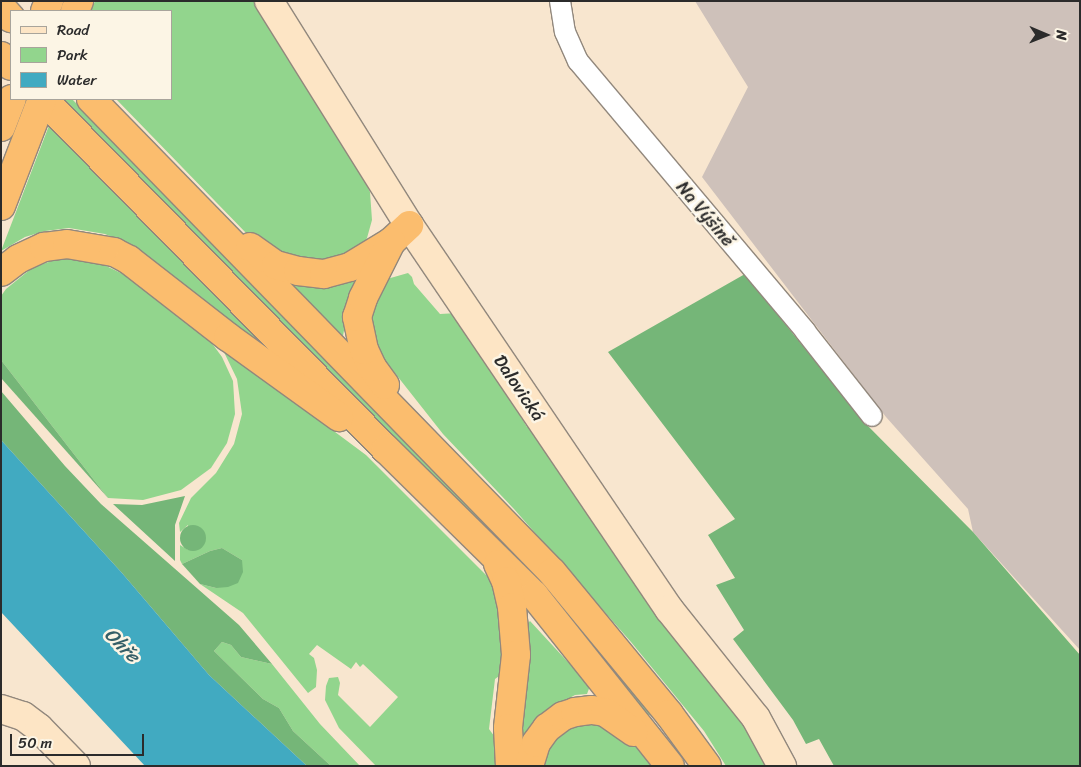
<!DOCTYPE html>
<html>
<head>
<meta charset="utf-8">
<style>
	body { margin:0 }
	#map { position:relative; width:1081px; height:767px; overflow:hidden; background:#f8e6cf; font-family:Sriracha,sans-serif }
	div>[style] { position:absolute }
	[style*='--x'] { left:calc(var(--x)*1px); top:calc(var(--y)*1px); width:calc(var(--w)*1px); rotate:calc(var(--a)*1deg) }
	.industrial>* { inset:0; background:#cec1ba }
	.green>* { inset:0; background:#92d58d }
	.forest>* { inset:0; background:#75b678 }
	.round { border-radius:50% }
	.water>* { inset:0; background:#41aac1 }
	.roads { filter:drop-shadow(1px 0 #92887d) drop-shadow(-1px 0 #92887d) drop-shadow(0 1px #92887d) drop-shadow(0 -1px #92887d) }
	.street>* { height:20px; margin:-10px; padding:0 10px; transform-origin:10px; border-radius:10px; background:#fff }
	.secondary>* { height:28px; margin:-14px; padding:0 14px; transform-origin:14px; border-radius:14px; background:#fde5c5 }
	.highway>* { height:28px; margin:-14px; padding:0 14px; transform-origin:14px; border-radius:14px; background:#fbbd6e }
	span { translate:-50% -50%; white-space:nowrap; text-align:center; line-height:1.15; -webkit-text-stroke:5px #fcf5e5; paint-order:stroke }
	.street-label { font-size:18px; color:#2b2b2b }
	.water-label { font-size:19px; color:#345e67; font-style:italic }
	.frame { position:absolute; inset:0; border:2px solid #2b2b2b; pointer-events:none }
	.legend { position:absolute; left:10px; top:10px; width:162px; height:90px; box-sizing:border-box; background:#fcf5e5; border:1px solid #a8a49b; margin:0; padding:6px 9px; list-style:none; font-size:15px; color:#2b2b2b }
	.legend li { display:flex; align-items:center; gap:10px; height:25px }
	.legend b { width:25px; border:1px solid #a8a49b }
	.north { position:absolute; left:1021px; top:10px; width:50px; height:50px; -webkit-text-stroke:4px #fcf5e5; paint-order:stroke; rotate:91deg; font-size:14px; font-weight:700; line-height:20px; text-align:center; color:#2b2b2b }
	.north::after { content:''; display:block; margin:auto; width:18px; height:22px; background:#2b2b2b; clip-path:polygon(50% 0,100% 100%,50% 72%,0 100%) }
	.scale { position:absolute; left:10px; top:734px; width:134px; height:22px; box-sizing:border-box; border:2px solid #2b2b2b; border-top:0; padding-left:6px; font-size:15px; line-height:18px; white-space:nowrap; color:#2b2b2b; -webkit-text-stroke:4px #fcf5e5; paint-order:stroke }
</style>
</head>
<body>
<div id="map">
	<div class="industrial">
		<i style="clip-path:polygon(695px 1px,1080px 1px,1080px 650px,973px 532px,968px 509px,886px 417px,702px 177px,748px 87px)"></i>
	</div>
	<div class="green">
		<i style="clip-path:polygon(95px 1px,255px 1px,355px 160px,370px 192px,372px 220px,367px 238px,360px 250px,315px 264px,275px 253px,247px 234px,116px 99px,171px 99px,171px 11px,91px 11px)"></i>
		<i style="clip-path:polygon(60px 99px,72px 99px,440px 474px,558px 599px,658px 718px,647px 714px,553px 605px,450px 497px,304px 345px)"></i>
		<i style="clip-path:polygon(50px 123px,301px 378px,147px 256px,124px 242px,105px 234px,69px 228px,45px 231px,25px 237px,1px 251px)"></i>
		<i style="clip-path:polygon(71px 258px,100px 263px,127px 276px,211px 342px,222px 357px,233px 381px,235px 414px,227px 443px,211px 468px,181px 490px,143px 500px,108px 498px,1px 360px,1px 296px,6px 289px,32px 268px,57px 259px)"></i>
		<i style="clip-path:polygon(408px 273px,412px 277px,414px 284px,440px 314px,458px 313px,520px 405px,516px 409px,527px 427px,533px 424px,759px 744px,772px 766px,726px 766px,704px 731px,631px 642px,514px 509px,443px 434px,387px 363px,378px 350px,369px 320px,369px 310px,387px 279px)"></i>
		<i style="clip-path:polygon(359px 278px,348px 307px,343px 336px,291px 285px,291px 282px)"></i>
		<i style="clip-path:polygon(222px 348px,366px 455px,487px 576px,498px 593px,505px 622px,502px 674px,495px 679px,489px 729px,497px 740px,500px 766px,376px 766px,339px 728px,325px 700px,326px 686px,329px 678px,338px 677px,340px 683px,338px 695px,370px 727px,398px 697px,363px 664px,360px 667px,356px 662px,351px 669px,317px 645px,309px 654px,314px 658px,317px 670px,316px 687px,308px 693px,243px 613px,200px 584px,216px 588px,242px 560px,222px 548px,210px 551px,182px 564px,180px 560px,180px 545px,188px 550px,188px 525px,180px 532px,179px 523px,191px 498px,216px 473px,234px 444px,242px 414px,237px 379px)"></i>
		<i style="clip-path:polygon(530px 621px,590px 686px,587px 694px,575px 695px,546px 711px,515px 753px,528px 623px)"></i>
		<i style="clip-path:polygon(222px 642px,231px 645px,241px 657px,272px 664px,320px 724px,360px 766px,331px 766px,293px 731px,279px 708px,263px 699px,214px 651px)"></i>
		<i style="clip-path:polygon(595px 718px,630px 740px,652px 766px,540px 766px,557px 730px)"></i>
	</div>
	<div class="forest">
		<i style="clip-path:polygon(745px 274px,864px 422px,973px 532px,1080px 655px,1080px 766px,834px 766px,819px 739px,806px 744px,793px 720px,733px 639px,744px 630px,716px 585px,735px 578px,708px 535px,735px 519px,608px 352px)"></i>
		<i style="clip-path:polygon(1px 360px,108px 498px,1px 378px)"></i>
		<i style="clip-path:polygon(1px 391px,65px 466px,101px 504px,239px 625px,272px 664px,241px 657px,231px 645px,222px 642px,214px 651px,263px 699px,279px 708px,293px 731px,331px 766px,307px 766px,209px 675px,122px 573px,1px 440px)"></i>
		<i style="clip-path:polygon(185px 496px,175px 525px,175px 561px,113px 504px,142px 505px)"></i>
		<i class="round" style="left:180px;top:525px;width:26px;height:26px"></i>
		<i style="clip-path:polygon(222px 548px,242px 560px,243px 572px,238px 583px,228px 587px,216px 588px,200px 584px,182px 564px,210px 551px)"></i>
	</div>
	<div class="water">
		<i style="clip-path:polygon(1px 440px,122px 573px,209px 675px,307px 766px,145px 766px,1px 612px)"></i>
	</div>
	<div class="roads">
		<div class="street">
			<i style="--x:560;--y:1;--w:31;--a:81"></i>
			<i style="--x:565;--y:32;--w:32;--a:66"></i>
			<i style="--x:578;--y:61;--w:353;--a:49.9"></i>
			<i style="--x:805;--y:331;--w:108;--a:51.8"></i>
		</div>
		<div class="secondary">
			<i style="--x:269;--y:1;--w:264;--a:58"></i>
			<i style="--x:409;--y:225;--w:464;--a:55.9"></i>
			<i style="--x:669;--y:609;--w:139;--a:51.4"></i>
			<i style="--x:756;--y:718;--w:55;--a:61.6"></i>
			<i style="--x:1;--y:709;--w:23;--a:18"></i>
			<i style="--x:23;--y:716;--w:20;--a:37"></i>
			<i style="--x:39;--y:728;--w:53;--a:45.8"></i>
		</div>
		<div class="highway">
			<i style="--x:1;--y:7;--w:15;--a:48"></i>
			<i style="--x:45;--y:11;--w:11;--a:-68"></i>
			<i style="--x:75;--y:11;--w:11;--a:-68"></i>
			<i style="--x:1;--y:56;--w:14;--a:45"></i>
			<i style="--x:43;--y:99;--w:490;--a:45.6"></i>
			<i style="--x:386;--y:449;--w:208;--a:44.6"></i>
			<i style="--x:534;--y:595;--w:218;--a:51.5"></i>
			<i style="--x:91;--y:99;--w:660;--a:45.74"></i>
			<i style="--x:552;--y:572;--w:184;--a:50.5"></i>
			<i style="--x:669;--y:714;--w:64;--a:53.8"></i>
			<i style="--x:1;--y:127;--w:30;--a:-69"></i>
			<i style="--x:1;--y:206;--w:115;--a:-69"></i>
			<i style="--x:250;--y:247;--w:32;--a:35"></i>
			<i style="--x:276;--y:265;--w:23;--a:15"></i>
			<i style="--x:298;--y:271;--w:26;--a:7"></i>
			<i style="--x:324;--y:274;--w:27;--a:-15"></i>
			<i style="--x:350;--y:267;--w:48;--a:-31.4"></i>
			<i style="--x:391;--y:242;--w:25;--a:-43"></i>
			<i style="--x:1;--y:272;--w:21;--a:-37"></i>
			<i style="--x:18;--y:259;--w:29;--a:-25"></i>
			<i style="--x:44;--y:247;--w:23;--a:-7"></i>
			<i style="--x:67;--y:244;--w:48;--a:9.7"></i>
			<i style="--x:114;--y:252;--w:17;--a:28"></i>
			<i style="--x:129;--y:260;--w:125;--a:37.9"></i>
			<i style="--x:228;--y:337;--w:137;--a:35.8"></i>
			<i style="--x:385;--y:385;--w:22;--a:-126"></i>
			<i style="--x:372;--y:367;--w:19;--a:-115"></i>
			<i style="--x:364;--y:350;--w:34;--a:-102"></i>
			<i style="--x:357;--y:317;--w:20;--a:-72"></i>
			<i style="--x:363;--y:298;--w:63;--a:-63.4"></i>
			<i style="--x:498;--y:564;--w:19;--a:65"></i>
			<i style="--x:506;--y:581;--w:27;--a:77"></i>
			<i style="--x:512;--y:607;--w:48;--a:85.2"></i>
			<i style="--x:516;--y:655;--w:73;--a:96.3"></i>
			<i style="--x:508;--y:728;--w:38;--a:87"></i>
			<i style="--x:529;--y:766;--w:24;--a:-73"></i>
			<i style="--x:536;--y:743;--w:19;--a:-54"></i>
			<i style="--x:547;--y:728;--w:20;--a:-37"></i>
			<i style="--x:563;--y:716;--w:13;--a:-18"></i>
			<i style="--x:575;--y:712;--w:17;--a:-7"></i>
			<i style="--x:592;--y:710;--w:13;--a:9"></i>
			<i style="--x:605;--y:712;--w:35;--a:35"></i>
		</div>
	</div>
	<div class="street-label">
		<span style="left:705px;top:214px;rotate:50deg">Na Výšině</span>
		<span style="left:519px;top:388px;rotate:56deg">Dalovická</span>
	</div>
	<div class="water-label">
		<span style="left:122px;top:645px;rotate:45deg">Ohře</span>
	</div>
	<div class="frame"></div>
	<ul class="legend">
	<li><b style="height:6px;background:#fde5c5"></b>Road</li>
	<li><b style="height:14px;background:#92d58d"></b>Park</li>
	<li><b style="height:14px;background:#41aac1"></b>Water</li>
	</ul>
	<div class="north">N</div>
	<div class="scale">50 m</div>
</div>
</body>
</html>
